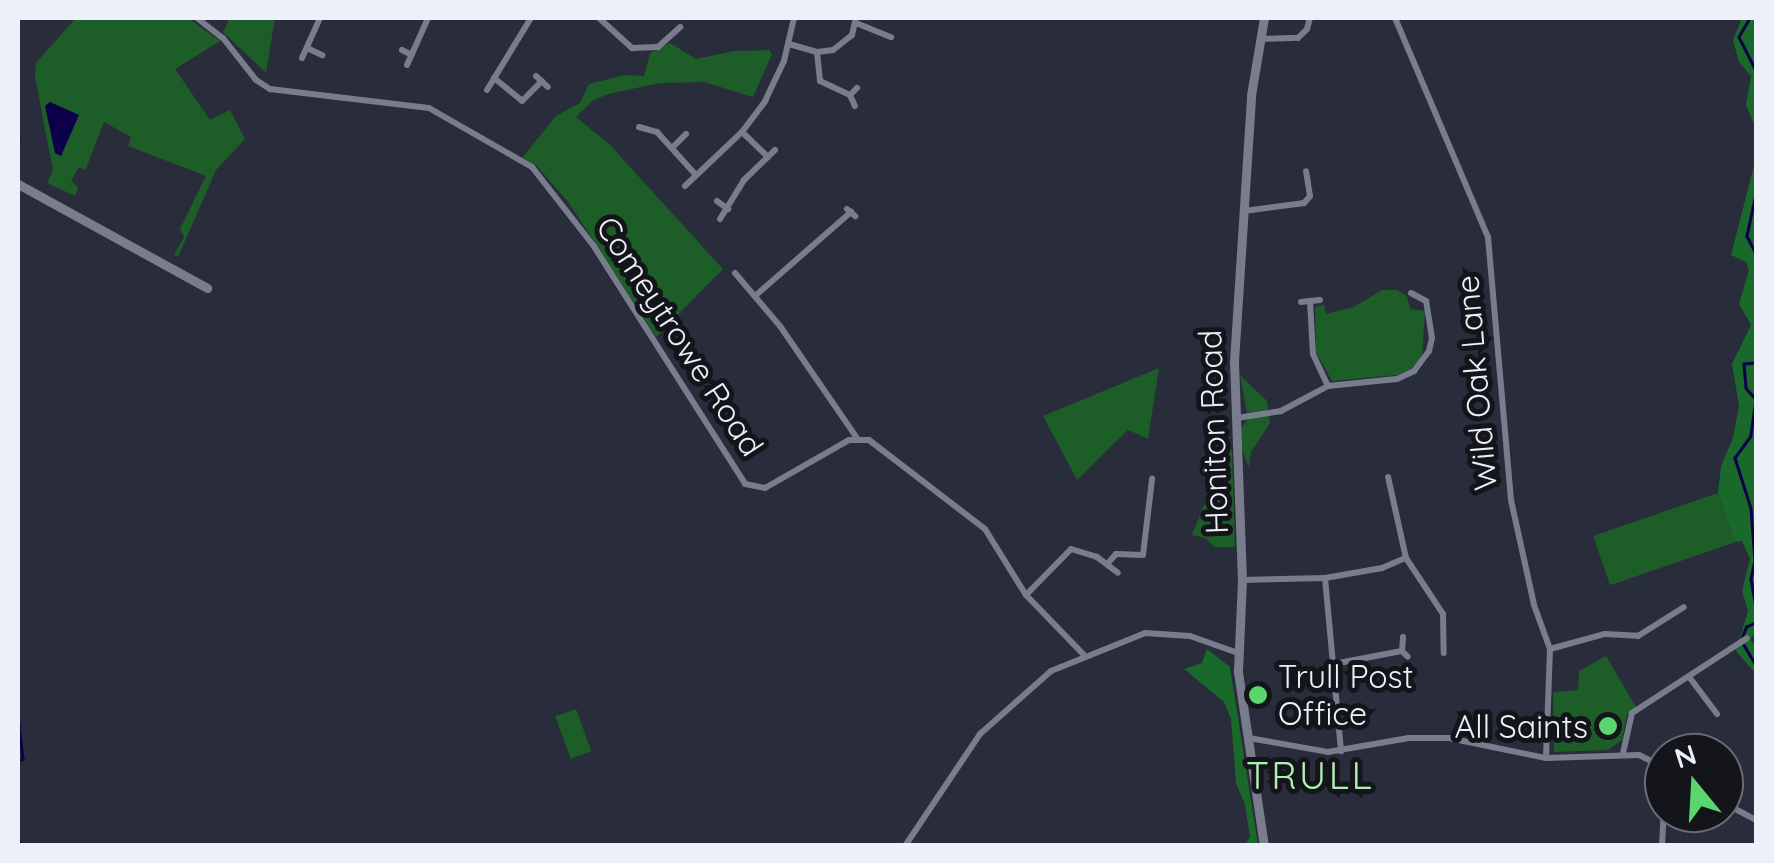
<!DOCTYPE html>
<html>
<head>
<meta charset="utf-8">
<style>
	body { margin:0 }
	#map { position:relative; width:1774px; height:863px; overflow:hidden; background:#292c3a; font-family:Quicksand,sans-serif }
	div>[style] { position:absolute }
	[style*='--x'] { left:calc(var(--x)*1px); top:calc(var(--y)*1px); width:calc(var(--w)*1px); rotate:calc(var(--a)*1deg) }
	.green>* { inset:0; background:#1d5d28; transform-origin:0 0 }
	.forest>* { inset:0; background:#19692a }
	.water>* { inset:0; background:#0d004b }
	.stream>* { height:2.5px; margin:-1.25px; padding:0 1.25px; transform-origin:1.25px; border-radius:1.25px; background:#0d004b }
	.minor>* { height:6px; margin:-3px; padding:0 3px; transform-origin:3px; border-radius:3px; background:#787c8d }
	.tertiary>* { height:9px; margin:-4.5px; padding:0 4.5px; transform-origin:4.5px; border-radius:4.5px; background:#787c8d }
	.dots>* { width:28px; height:28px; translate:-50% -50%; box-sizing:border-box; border:5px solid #13151b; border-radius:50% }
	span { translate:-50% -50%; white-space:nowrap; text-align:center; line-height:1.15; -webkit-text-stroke:10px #13151b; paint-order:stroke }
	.street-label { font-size:32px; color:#edeff9 }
	.poi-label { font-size:32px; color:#edeff9 }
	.left { translate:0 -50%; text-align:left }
	.right { translate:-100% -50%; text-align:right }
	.quarter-label { font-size:38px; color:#b1eeb5; letter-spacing:2.5px }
	.frame { position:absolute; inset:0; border:20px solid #edeff9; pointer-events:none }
	.north { position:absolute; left:1644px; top:733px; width:100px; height:100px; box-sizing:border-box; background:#13151b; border:2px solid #6a6c74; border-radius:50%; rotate:342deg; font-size:28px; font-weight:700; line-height:40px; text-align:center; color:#edeff9 }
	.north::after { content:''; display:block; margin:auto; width:35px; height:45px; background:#5bd56e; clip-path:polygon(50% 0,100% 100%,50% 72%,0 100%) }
</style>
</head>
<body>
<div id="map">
	<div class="green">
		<i style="clip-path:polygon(76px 18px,188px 18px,220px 41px,175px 69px,210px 120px,230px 110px,245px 139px,216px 170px,178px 257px,174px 255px,184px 237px,180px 229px,206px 176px,128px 146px,131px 137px,104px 122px,87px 166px,85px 170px,79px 167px,71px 181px,78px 187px,75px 196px,47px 183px,53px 170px,35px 77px,36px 63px)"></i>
		<i style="clip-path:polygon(230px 18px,275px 18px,266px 73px,223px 32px)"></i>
		<i style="clip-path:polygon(670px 43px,696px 59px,734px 51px,769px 50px,772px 54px,753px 97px,704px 82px,660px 83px,608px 94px,592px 101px,576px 117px,610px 145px,723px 269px,656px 337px,569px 203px,536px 165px,522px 158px,556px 116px,580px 103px,589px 84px,625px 75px,644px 76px,650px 53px)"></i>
		<i style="clip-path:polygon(1382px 290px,1397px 290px,1407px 296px,1410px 309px,1425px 311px,1422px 357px,1410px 370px,1397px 375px,1332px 381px,1316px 352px,1315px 307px,1324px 304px,1326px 314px,1354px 307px)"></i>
		<i style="clip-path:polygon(1159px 368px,1148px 439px,1128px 430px,1077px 480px,1043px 416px)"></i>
		<i style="clip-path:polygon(1240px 375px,1267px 401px,1270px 423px,1251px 452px,1249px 468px,1242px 449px,1241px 428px,1248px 419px)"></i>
		<i style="clip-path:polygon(1232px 449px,1235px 547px,1214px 547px,1206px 538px,1192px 535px,1215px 478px)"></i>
		<i style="left:1718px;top:493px;width:52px;height:132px;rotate:71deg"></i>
		<i style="clip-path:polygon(1606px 656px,1636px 707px,1627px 715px,1622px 740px,1608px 750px,1554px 752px,1553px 692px,1578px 690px,1579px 671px)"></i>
		<i style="left:576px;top:709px;width:45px;height:22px;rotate:70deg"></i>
	</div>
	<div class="forest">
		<i style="clip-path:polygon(1742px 18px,1756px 18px,1756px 129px,1746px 105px,1751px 76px,1739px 62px,1733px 40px)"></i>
		<i style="clip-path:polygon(1756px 158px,1756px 631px,1750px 640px,1755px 645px,1756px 674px,1736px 651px,1748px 611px,1742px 591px,1750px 559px,1742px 541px,1735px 542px,1718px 493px,1721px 466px,1733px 438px,1739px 406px,1732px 364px,1751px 325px,1739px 304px,1749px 270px,1746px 262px,1731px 255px)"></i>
		<i style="clip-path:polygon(1207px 649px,1230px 667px,1258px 845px,1245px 845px,1250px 837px,1245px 804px,1236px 783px,1231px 719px,1224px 702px,1184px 669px,1202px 663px)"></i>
	</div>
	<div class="water">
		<i style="clip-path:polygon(50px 102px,79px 115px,61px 156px,55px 153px,45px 106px)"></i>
	</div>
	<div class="stream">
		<i style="--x:1750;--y:18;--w:22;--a:120"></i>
		<i style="--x:1739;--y:37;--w:37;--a:63"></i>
		<i style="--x:18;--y:128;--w:15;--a:86"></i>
		<i style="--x:1756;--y:194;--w:43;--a:102.1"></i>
		<i style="--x:1747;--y:236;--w:20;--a:63"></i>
		<i style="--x:1756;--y:296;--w:5;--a:90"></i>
		<i style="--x:1756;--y:363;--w:12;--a:175"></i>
		<i style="--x:1744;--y:364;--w:24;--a:85"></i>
		<i style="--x:1746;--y:388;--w:15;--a:48"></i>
		<i style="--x:1756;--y:399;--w:37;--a:98"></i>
		<i style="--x:1751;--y:436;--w:27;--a:126"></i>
		<i style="--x:1735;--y:458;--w:52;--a:72.3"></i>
		<i style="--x:1751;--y:508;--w:53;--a:85.7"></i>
		<i style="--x:1755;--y:561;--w:18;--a:103"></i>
		<i style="--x:1751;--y:579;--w:27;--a:80"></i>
		<i style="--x:1742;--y:637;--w:11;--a:-68"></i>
		<i style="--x:1746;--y:627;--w:11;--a:-27"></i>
		<i style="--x:1744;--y:645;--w:23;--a:59"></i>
		<i style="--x:18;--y:716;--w:43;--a:83.4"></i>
		<i style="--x:23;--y:759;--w:5;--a:158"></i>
		<i style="--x:18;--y:839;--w:8;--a:60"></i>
	</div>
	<div class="minor">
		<i style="--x:197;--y:18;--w:33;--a:38"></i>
		<i style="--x:223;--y:38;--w:53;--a:51.8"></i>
		<i style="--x:256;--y:80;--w:17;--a:33"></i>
		<i style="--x:270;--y:89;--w:160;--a:6.8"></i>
		<i style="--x:429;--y:108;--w:119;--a:29.8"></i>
		<i style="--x:532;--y:167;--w:99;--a:52"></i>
		<i style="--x:593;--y:245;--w:283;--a:57.5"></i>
		<i style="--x:745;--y:484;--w:20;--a:11"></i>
		<i style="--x:765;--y:488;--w:97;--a:-29.7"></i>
		<i style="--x:849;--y:440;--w:20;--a:0"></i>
		<i style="--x:869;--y:440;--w:146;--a:37.5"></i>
		<i style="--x:985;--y:529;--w:78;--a:58.2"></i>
		<i style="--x:1026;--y:595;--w:83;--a:46"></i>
		<i style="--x:599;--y:18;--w:45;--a:42.3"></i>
		<i style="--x:632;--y:48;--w:26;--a:-2"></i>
		<i style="--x:658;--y:47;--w:30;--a:-42"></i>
		<i style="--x:1395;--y:18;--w:238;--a:67"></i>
		<i style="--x:1488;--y:237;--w:264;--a:85"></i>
		<i style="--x:1511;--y:500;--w:107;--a:77.6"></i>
		<i style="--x:1534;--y:605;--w:47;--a:70"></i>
		<i style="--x:1550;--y:649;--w:109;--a:92.1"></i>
		<i style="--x:856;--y:23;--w:38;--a:22"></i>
		<i style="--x:1261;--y:39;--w:37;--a:-2"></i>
		<i style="--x:1298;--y:38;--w:13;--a:-45"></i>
		<i style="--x:1307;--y:29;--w:11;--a:-75"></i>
		<i style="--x:789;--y:44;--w:29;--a:16"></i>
		<i style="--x:817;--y:52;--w:16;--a:-7"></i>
		<i style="--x:833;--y:50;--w:24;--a:-38"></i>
		<i style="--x:852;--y:35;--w:17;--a:-77"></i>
		<i style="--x:307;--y:48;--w:17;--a:25"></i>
		<i style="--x:402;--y:50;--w:11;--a:27"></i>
		<i style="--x:817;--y:52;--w:29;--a:84"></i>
		<i style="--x:820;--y:81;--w:33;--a:25"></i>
		<i style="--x:850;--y:95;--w:12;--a:66"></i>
		<i style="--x:302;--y:58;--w:44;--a:-65.8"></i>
		<i style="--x:407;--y:65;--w:51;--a:-65.9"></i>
		<i style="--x:536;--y:76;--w:16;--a:43"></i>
		<i style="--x:494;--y:78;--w:36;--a:39"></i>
		<i style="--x:522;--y:101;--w:28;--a:-45"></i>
		<i style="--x:487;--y:90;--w:84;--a:-58.6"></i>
		<i style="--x:850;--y:95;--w:10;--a:-45"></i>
		<i style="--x:639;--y:127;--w:19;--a:16"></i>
		<i style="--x:657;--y:132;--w:58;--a:47.8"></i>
		<i style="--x:672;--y:148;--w:20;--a:-45"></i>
		<i style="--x:768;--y:157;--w:10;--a:-45"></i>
		<i style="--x:685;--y:186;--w:79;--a:-43.5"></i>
		<i style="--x:742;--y:132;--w:39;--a:-53"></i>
		<i style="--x:765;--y:101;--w:44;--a:-64.6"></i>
		<i style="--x:784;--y:61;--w:44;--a:-76.9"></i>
		<i style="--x:717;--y:201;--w:14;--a:36"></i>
		<i style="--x:847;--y:209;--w:11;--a:41"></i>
		<i style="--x:1244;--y:211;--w:61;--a:-7.6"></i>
		<i style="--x:1304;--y:203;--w:9;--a:-49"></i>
		<i style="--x:1310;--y:196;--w:25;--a:-99"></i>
		<i style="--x:720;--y:219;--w:46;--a:-58.4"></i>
		<i style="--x:744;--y:180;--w:33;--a:-44"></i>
		<i style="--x:768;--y:157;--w:36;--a:-136"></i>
		<i style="--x:735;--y:273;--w:70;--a:49.7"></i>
		<i style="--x:780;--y:326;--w:136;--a:55.5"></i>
		<i style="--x:755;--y:296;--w:128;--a:-41.2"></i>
		<i style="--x:1310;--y:301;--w:10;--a:-6"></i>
		<i style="--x:1301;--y:302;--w:9;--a:-6"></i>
		<i style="--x:1310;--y:301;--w:53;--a:86.8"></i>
		<i style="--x:1313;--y:354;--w:35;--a:65"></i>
		<i style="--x:1237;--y:418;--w:45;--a:-9"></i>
		<i style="--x:1281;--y:411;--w:53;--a:-28"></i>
		<i style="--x:1328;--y:386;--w:69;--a:-5.8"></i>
		<i style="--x:1397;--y:379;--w:19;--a:-25"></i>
		<i style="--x:1414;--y:371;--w:25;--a:-53"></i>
		<i style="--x:1429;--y:351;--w:13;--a:-77"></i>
		<i style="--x:1432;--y:338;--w:37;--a:-99"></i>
		<i style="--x:1426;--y:301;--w:17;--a:-152"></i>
		<i style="--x:1406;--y:558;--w:67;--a:56.5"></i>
		<i style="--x:1443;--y:614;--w:39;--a:89"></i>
		<i style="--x:1108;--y:563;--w:12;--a:-48"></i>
		<i style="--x:1116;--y:554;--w:27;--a:2"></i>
		<i style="--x:1143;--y:555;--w:77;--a:-83.2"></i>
		<i style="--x:1325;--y:578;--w:174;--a:84.7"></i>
		<i style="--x:1242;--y:580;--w:83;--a:-1.4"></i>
		<i style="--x:1325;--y:578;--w:58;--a:-10"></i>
		<i style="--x:1382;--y:568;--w:26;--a:-23"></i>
		<i style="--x:1406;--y:558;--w:83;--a:-102.5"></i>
		<i style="--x:1026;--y:595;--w:64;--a:-45.6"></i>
		<i style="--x:1071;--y:549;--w:27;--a:17"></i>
		<i style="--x:1097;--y:557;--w:26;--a:37"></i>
		<i style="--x:1403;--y:637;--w:14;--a:94"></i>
		<i style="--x:1402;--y:651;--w:8;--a:45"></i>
		<i style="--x:1550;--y:649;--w:57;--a:-15.3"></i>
		<i style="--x:1605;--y:634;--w:33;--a:3"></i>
		<i style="--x:1638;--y:636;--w:54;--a:-32.2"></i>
		<i style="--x:1333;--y:664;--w:70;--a:-10.7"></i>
		<i style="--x:1690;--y:678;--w:45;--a:53.1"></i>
		<i style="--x:1249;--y:738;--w:80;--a:10"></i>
		<i style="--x:1328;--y:752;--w:82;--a:-9.8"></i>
		<i style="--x:1409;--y:738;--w:40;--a:0"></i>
		<i style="--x:1449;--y:738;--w:99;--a:11.7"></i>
		<i style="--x:1546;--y:758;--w:93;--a:-1.8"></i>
		<i style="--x:1639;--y:755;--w:28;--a:26"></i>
		<i style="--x:1623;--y:753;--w:41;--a:-77.3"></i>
		<i style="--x:1632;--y:713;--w:137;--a:-33.1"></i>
		<i style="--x:1724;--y:803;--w:36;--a:28"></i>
		<i style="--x:905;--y:846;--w:135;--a:-56.2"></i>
		<i style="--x:980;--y:734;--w:95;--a:-41.6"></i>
		<i style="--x:1051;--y:671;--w:101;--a:-22"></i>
		<i style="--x:1145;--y:633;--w:45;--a:3.8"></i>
		<i style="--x:1190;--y:636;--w:51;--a:19.5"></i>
		<i style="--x:1662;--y:846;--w:38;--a:-87"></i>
	</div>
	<div class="tertiary">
		<i style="--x:18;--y:184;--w:216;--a:28.8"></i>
		<i style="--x:1264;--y:846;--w:177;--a:-98.5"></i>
		<i style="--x:1238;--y:671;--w:91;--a:-87.5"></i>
		<i style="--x:1242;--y:580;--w:219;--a:-92.1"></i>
		<i style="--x:1234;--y:361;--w:267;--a:-86.3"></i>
		<i style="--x:1251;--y:95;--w:78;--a:-80.4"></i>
	</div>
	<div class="dots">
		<i style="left:1258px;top:695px;background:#5bd56e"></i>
		<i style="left:1608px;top:726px;background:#5bd56e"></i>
	</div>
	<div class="street-label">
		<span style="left:680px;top:336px;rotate:57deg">Comeytrowe Road</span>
		<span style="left:1476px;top:383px;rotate:-95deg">Wild Oak Lane</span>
		<span style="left:1213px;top:432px;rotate:-92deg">Honiton Road</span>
	</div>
	<div class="poi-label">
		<span class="left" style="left:1278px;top:695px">Trull Post<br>Office</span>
		<span class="right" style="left:1588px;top:726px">All Saints</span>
	</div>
	<div class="quarter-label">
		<span style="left:1310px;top:776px">TRULL</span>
	</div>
	<div class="frame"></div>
	<div class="north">N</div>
</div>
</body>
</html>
